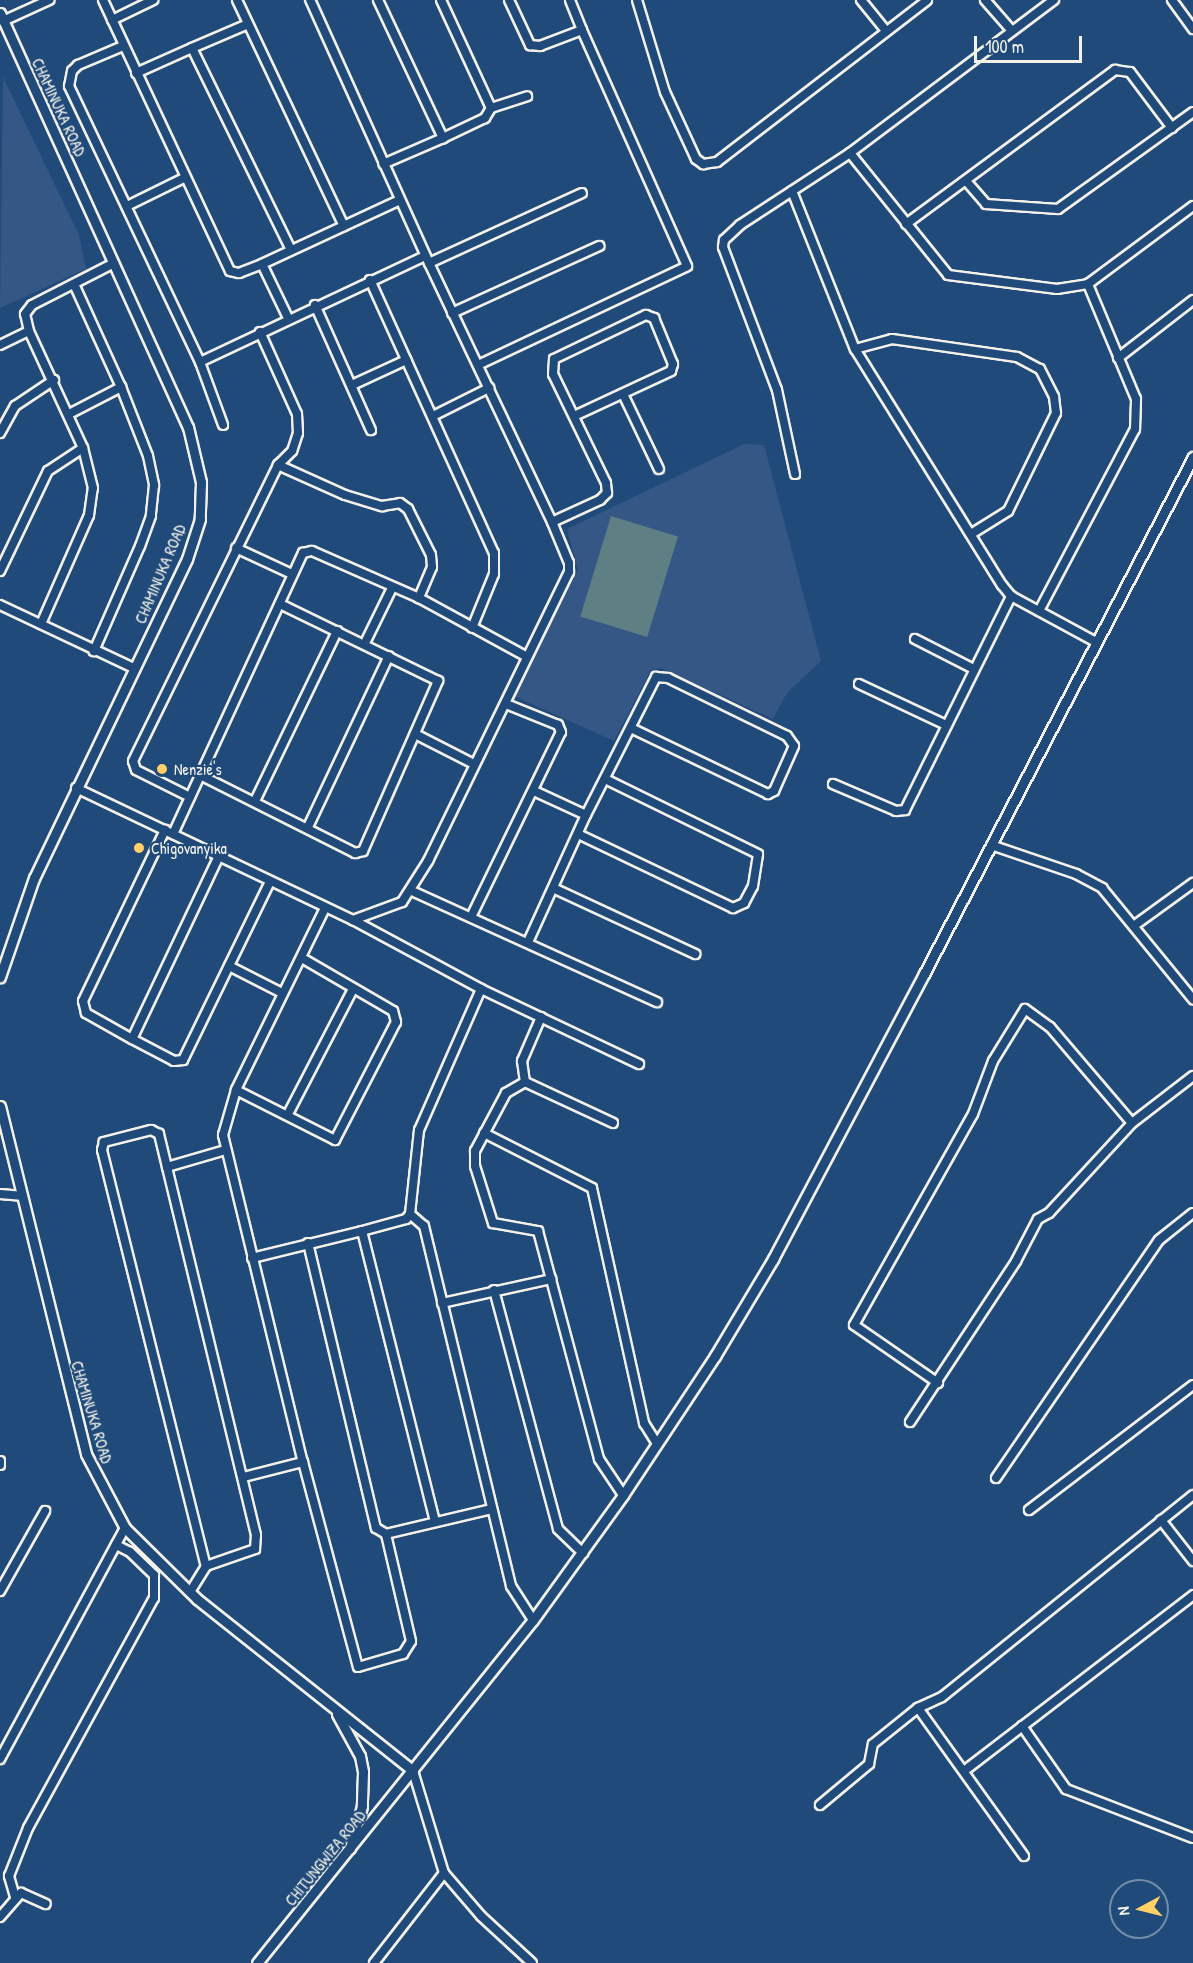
<!DOCTYPE html>
<html>
<head>
<meta charset="utf-8">
<style>
	body { margin:0 }
	#map { position:relative; width:1193px; height:1963px; overflow:hidden; background:#1f4a7a; font-family:"Patrick Hand",sans-serif }
	div>[style] { position:absolute }
	[style*='--x'] { left:calc(var(--x)*1px); top:calc(var(--y)*1px); width:calc(var(--w)*1px); rotate:calc(var(--a)*1deg) }
	.built>* { inset:0; background:#355785 }
	.green>* { inset:0; background:#5e7f83; transform-origin:0 0 }
	.roads { filter:drop-shadow(2px 0 #f4f1e8) drop-shadow(-2px 0 #f4f1e8) drop-shadow(0 2px #f4f1e8) drop-shadow(0 -2px #f4f1e8) }
	.minor>* { height:8px; margin:-4px; padding:0 4px; transform-origin:4px; border-radius:4px; background:#1f4a7a }
	.major>* { height:9px; margin:-4.5px; padding:0 4.5px; transform-origin:4.5px; border-radius:4.5px; background:#1f4a7a }
	.dots>* { width:16px; height:16px; translate:-50% -50%; box-sizing:border-box; border:3px solid #1f4a7a; border-radius:50% }
	span { translate:-50% -50%; white-space:nowrap; text-align:center; line-height:1.15; -webkit-text-stroke:4.5px #1f4a7a; paint-order:stroke }
	.street-label { font-size:16px; color:#f4f1e8 }
	.poi-label { font-size:16px; color:#f4f1e8 }
	.left { translate:0 -50%; text-align:left }
	.north { position:absolute; left:1109px; top:1879px; width:60px; height:60px; box-sizing:border-box; background:#1f4a7a; border:2px solid #748da6; border-radius:50%; rotate:263deg; font-size:16px; font-weight:700; line-height:24px; text-align:center; color:#f4f1e8 }
	.north::after { content:''; display:block; margin:auto; width:21px; height:27px; background:#ffd166; clip-path:polygon(50% 0,100% 100%,50% 72%,0 100%) }
	.scale { position:absolute; left:974px; top:36px; width:108px; height:27px; box-sizing:border-box; border:3px solid #f4f1e8; border-top:0; padding-left:8px; font-size:18px; line-height:21px; white-space:nowrap; color:#f4f1e8; -webkit-text-stroke:4px #1f4a7a; paint-order:stroke }
</style>
</head>
<body>
<div id="map">
	<div class="built">
		<i style="clip-path:polygon(3px 77px,79px 235px,86px 269px,0 308px)"></i>
		<i style="clip-path:polygon(744px 444px,764px 445px,821px 661px,787px 693px,773px 719px,661px 668px,651px 670px,614px 741px,514px 696px,578px 570px,567px 529px)"></i>
	</div>
	<div class="green">
		<i style="left:611px;top:516px;width:70px;height:105px;rotate:17deg"></i>
	</div>
	<div class="roads">
		<div class="minor">
			<i style="--x:103;--y:0;--w:299;--a:64.9"></i>
			<i style="--x:230;--y:271;--w:9;--a:13"></i>
			<i style="--x:239;--y:273;--w:25;--a:-21"></i>
			<i style="--x:262;--y:264;--w:152;--a:-24.9"></i>
			<i style="--x:237;--y:0;--w:250;--a:64.7"></i>
			<i style="--x:378;--y:0;--w:153;--a:64.8"></i>
			<i style="--x:443;--y:138;--w:65;--a:156.6"></i>
			<i style="--x:441;--y:0;--w:119;--a:65.2"></i>
			<i style="--x:491;--y:108;--w:12;--a:121"></i>
			<i style="--x:485;--y:118;--w:47;--a:154.5"></i>
			<i style="--x:509;--y:0;--w:50;--a:65"></i>
			<i style="--x:530;--y:45;--w:10;--a:6"></i>
			<i style="--x:540;--y:46;--w:45;--a:-20.9"></i>
			<i style="--x:582;--y:30;--w:32;--a:-112"></i>
			<i style="--x:637;--y:0;--w:96;--a:73.1"></i>
			<i style="--x:665;--y:92;--w:74;--a:65.2"></i>
			<i style="--x:696;--y:159;--w:9;--a:36"></i>
			<i style="--x:703;--y:164;--w:14;--a:-8"></i>
			<i style="--x:717;--y:162;--w:265;--a:-37.6"></i>
			<i style="--x:861;--y:0;--w:40;--a:51"></i>
			<i style="--x:985;--y:0;--w:41;--a:48.9"></i>
			<i style="--x:1172;--y:0;--w:36;--a:54"></i>
			<i style="--x:112;--y:20;--w:46;--a:-26"></i>
			<i style="--x:3;--y:21;--w:51;--a:-24.5"></i>
			<i style="--x:123;--y:46;--w:49;--a:157.1"></i>
			<i style="--x:78;--y:65;--w:8;--a:135"></i>
			<i style="--x:72;--y:71;--w:15;--a:101"></i>
			<i style="--x:69;--y:86;--w:306;--a:64.6"></i>
			<i style="--x:200;--y:362;--w:67;--a:69.9"></i>
			<i style="--x:192;--y:48;--w:61;--a:-23.2"></i>
			<i style="--x:136;--y:73;--w:61;--a:-24.1"></i>
			<i style="--x:192;--y:48;--w:225;--a:63.9"></i>
			<i style="--x:491;--y:108;--w:38;--a:-18"></i>
			<i style="--x:850;--y:153;--w:156;--a:51.2"></i>
			<i style="--x:948;--y:275;--w:110;--a:7.3"></i>
			<i style="--x:1057;--y:289;--w:31;--a:-9"></i>
			<i style="--x:1088;--y:284;--w:131;--a:-36.6"></i>
			<i style="--x:967;--y:182;--w:29;--a:49"></i>
			<i style="--x:986;--y:204;--w:72;--a:4"></i>
			<i style="--x:1058;--y:209;--w:166;--a:-35.7"></i>
			<i style="--x:792;--y:191;--w:170;--a:68.3"></i>
			<i style="--x:855;--y:349;--w:278;--a:58.1"></i>
			<i style="--x:1002;--y:585;--w:14;--a:51"></i>
			<i style="--x:1011;--y:596;--w:94;--a:28.5"></i>
			<i style="--x:127;--y:206;--w:64;--a:-26.2"></i>
			<i style="--x:906;--y:224;--w:260;--a:-36.4"></i>
			<i style="--x:1115;--y:70;--w:15;--a:8"></i>
			<i style="--x:1130;--y:72;--w:70;--a:53.1"></i>
			<i style="--x:429;--y:263;--w:168;--a:-24.6"></i>
			<i style="--x:262;--y:264;--w:60;--a:64.3"></i>
			<i style="--x:370;--y:280;--w:300;--a:65.6"></i>
			<i style="--x:494;--y:553;--w:21;--a:90"></i>
			<i style="--x:494;--y:574;--w:58;--a:112.2"></i>
			<i style="--x:74;--y:284;--w:113;--a:65.5"></i>
			<i style="--x:121;--y:387;--w:74;--a:68.6"></i>
			<i style="--x:148;--y:456;--w:30;--a:78"></i>
			<i style="--x:154;--y:485;--w:31;--a:96"></i>
			<i style="--x:151;--y:516;--w:32;--a:110"></i>
			<i style="--x:140;--y:546;--w:115;--a:113.7"></i>
			<i style="--x:315;--y:305;--w:137;--a:65.9"></i>
			<i style="--x:452;--y:313;--w:162;--a:-24.5"></i>
			<i style="--x:260;--y:332;--w:90;--a:65.7"></i>
			<i style="--x:297;--y:414;--w:19;--a:87"></i>
			<i style="--x:298;--y:433;--w:19;--a:108"></i>
			<i style="--x:292;--y:451;--w:20;--a:135"></i>
			<i style="--x:0;--y:345;--w:32;--a:-26"></i>
			<i style="--x:855;--y:349;--w:38;--a:-15"></i>
			<i style="--x:892;--y:339;--w:126;--a:8.2"></i>
			<i style="--x:1017;--y:357;--w:26;--a:28"></i>
			<i style="--x:1040;--y:369;--w:31;--a:63"></i>
			<i style="--x:1054;--y:397;--w:16;--a:83"></i>
			<i style="--x:1056;--y:413;--w:109;--a:116.1"></i>
			<i style="--x:1008;--y:511;--w:44;--a:148.1"></i>
			<i style="--x:1118;--y:358;--w:95;--a:-37.7"></i>
			<i style="--x:200;--y:362;--w:249;--a:-25.2"></i>
			<i style="--x:478;--y:365;--w:231;--a:-25.3"></i>
			<i style="--x:687;--y:266;--w:258;--a:-114"></i>
			<i style="--x:352;--y:385;--w:60;--a:-24.8"></i>
			<i style="--x:623;--y:394;--w:83;--a:64.4"></i>
			<i style="--x:69;--y:414;--w:59;--a:-27.4"></i>
			<i style="--x:433;--y:416;--w:63;--a:-26.6"></i>
			<i style="--x:0;--y:433;--w:31;--a:-61"></i>
			<i style="--x:15;--y:406;--w:47;--a:-33.7"></i>
			<i style="--x:795;--y:474;--w:86;--a:-102.1"></i>
			<i style="--x:777;--y:390;--w:153;--a:-110.7"></i>
			<i style="--x:723;--y:247;--w:7;--a:-82"></i>
			<i style="--x:724;--y:240;--w:22;--a:-43"></i>
			<i style="--x:740;--y:225;--w:131;--a:-33.2"></i>
			<i style="--x:850;--y:153;--w:255;--a:-36.9"></i>
			<i style="--x:552;--y:522;--w:53;--a:-24.6"></i>
			<i style="--x:600;--y:500;--w:10;--a:-45"></i>
			<i style="--x:607;--y:493;--w:10;--a:-96"></i>
			<i style="--x:606;--y:483;--w:121;--a:-115.9"></i>
			<i style="--x:553;--y:374;--w:15;--a:-86"></i>
			<i style="--x:554;--y:359;--w:102;--a:-25.6"></i>
			<i style="--x:646;--y:315;--w:9;--a:21"></i>
			<i style="--x:654;--y:318;--w:50;--a:67.6"></i>
			<i style="--x:673;--y:364;--w:7;--a:106"></i>
			<i style="--x:671;--y:371;--w:107;--a:155.1"></i>
			<i style="--x:236;--y:548;--w:62;--a:24.9"></i>
			<i style="--x:0;--y:571;--w:111;--a:-64.4"></i>
			<i style="--x:48;--y:471;--w:42;--a:-33.3"></i>
			<i style="--x:0;--y:605;--w:148;--a:25.2"></i>
			<i style="--x:1039;--y:611;--w:206;--a:-62.2"></i>
			<i style="--x:1135;--y:429;--w:30;--a:-88"></i>
			<i style="--x:1136;--y:399;--w:125;--a:-112.7"></i>
			<i style="--x:41;--y:624;--w:119;--a:-66.2"></i>
			<i style="--x:89;--y:515;--w:27;--a:-82"></i>
			<i style="--x:93;--y:488;--w:41;--a:-104"></i>
			<i style="--x:83;--y:448;--w:129;--a:-114.8"></i>
			<i style="--x:29;--y:331;--w:17;--a:-103"></i>
			<i style="--x:25;--y:314;--w:11;--a:-52"></i>
			<i style="--x:32;--y:305;--w:92;--a:-27.1"></i>
			<i style="--x:915;--y:639;--w:66;--a:27"></i>
			<i style="--x:365;--y:643;--w:61;--a:-63.9"></i>
			<i style="--x:859;--y:684;--w:96;--a:25.2"></i>
			<i style="--x:415;--y:734;--w:66;--a:27"></i>
			<i style="--x:200;--y:775;--w:174;--a:26.7"></i>
			<i style="--x:355;--y:853;--w:8;--a:-14"></i>
			<i style="--x:363;--y:851;--w:186;--a:-66.2"></i>
			<i style="--x:438;--y:681;--w:176;--a:-154"></i>
			<i style="--x:833;--y:784;--w:69;--a:23.2"></i>
			<i style="--x:896;--y:811;--w:9;--a:-6"></i>
			<i style="--x:905;--y:810;--w:239;--a:-63.6"></i>
			<i style="--x:76;--y:788;--w:307;--a:25.5"></i>
			<i style="--x:353;--y:920;--w:52;--a:-20.2"></i>
			<i style="--x:402;--y:902;--w:49;--a:-57.6"></i>
			<i style="--x:428;--y:861;--w:322;--a:-64"></i>
			<i style="--x:569;--y:572;--w:9;--a:-90"></i>
			<i style="--x:569;--y:563;--w:44;--a:-112.5"></i>
			<i style="--x:552;--y:522;--w:287;--a:-115.4"></i>
			<i style="--x:429;--y:263;--w:289;--a:-114.3"></i>
			<i style="--x:534;--y:791;--w:57;--a:24.8"></i>
			<i style="--x:190;--y:797;--w:60;--a:-153.4"></i>
			<i style="--x:136;--y:770;--w:9;--a:-108"></i>
			<i style="--x:133;--y:761;--w:330;--a:-63.9"></i>
			<i style="--x:278;--y:465;--w:73;--a:24.1"></i>
			<i style="--x:345;--y:495;--w:39;--a:17"></i>
			<i style="--x:382;--y:506;--w:18;--a:-9"></i>
			<i style="--x:400;--y:503;--w:10;--a:37"></i>
			<i style="--x:408;--y:509;--w:51;--a:63.4"></i>
			<i style="--x:431;--y:555;--w:12;--a:85"></i>
			<i style="--x:432;--y:567;--w:34;--a:113"></i>
			<i style="--x:255;--y:801;--w:189;--a:-64.2"></i>
			<i style="--x:308;--y:827;--w:189;--a:-64.7"></i>
			<i style="--x:173;--y:834;--w:310;--a:-65.2"></i>
			<i style="--x:303;--y:553;--w:9;--a:-13"></i>
			<i style="--x:312;--y:551;--w:117;--a:23.7"></i>
			<i style="--x:419;--y:598;--w:123;--a:28.6"></i>
			<i style="--x:578;--y:834;--w:172;--a:25.5"></i>
			<i style="--x:733;--y:908;--w:12;--a:-24"></i>
			<i style="--x:744;--y:903;--w:19;--a:-62"></i>
			<i style="--x:753;--y:886;--w:32;--a:-81"></i>
			<i style="--x:758;--y:854;--w:170;--a:-153.9"></i>
			<i style="--x:991;--y:845;--w:90;--a:18.8"></i>
			<i style="--x:1076;--y:874;--w:30;--a:28"></i>
			<i style="--x:1102;--y:888;--w:144;--a:50.7"></i>
			<i style="--x:218;--y:858;--w:200;--a:115.4"></i>
			<i style="--x:132;--y:1039;--w:47;--a:27.6"></i>
			<i style="--x:174;--y:1061;--w:9;--a:-6"></i>
			<i style="--x:183;--y:1060;--w:198;--a:-64"></i>
			<i style="--x:553;--y:888;--w:157;--a:24.9"></i>
			<i style="--x:412;--y:891;--w:269;--a:24.4"></i>
			<i style="--x:325;--y:908;--w:203;--a:116.1"></i>
			<i style="--x:236;--y:1090;--w:47;--a:106.1"></i>
			<i style="--x:223;--y:1135;--w:337;--a:76.3"></i>
			<i style="--x:303;--y:1462;--w:212;--a:75"></i>
			<i style="--x:358;--y:1667;--w:47;--a:-16.1"></i>
			<i style="--x:403;--y:1654;--w:15;--a:-58"></i>
			<i style="--x:411;--y:1641;--w:110;--a:-103.2"></i>
			<i style="--x:472;--y:915;--w:203;--a:-64.1"></i>
			<i style="--x:561;--y:732;--w:8;--a:-113"></i>
			<i style="--x:558;--y:725;--w:56;--a:-158"></i>
			<i style="--x:353;--y:920;--w:145;--a:28.3"></i>
			<i style="--x:481;--y:989;--w:154;--a:113.7"></i>
			<i style="--x:419;--y:1130;--w:84;--a:96.1"></i>
			<i style="--x:1135;--y:925;--w:72;--a:-35.9"></i>
			<i style="--x:528;--y:942;--w:140;--a:-65.5"></i>
			<i style="--x:586;--y:815;--w:155;--a:-63.1"></i>
			<i style="--x:656;--y:677;--w:12;--a:5"></i>
			<i style="--x:668;--y:678;--w:132;--a:26"></i>
			<i style="--x:787;--y:736;--w:12;--a:55"></i>
			<i style="--x:794;--y:746;--w:49;--a:114"></i>
			<i style="--x:774;--y:791;--w:7;--a:153"></i>
			<i style="--x:768;--y:794;--w:152;--a:-154.3"></i>
			<i style="--x:229;--y:966;--w:59;--a:27"></i>
			<i style="--x:481;--y:989;--w:175;--a:25.4"></i>
			<i style="--x:541;--y:1017;--w:48;--a:113.4"></i>
			<i style="--x:522;--y:1061;--w:21;--a:82"></i>
			<i style="--x:525;--y:1082;--w:22;--a:150"></i>
			<i style="--x:506;--y:1093;--w:66;--a:118.1"></i>
			<i style="--x:475;--y:1151;--w:15;--a:90"></i>
			<i style="--x:475;--y:1166;--w:60;--a:72.5"></i>
			<i style="--x:493;--y:1223;--w:46;--a:10.1"></i>
			<i style="--x:538;--y:1231;--w:236;--a:75"></i>
			<i style="--x:599;--y:1459;--w:43;--a:56.3"></i>
			<i style="--x:132;--y:1039;--w:53;--a:-150.5"></i>
			<i style="--x:86;--y:1013;--w:12;--a:-104"></i>
			<i style="--x:83;--y:1001;--w:190;--a:-64.4"></i>
			<i style="--x:525;--y:1082;--w:97;--a:25"></i>
			<i style="--x:236;--y:1090;--w:111;--a:26.8"></i>
			<i style="--x:335;--y:1140;--w:133;--a:-62.7"></i>
			<i style="--x:396;--y:1022;--w:11;--a:-105"></i>
			<i style="--x:393;--y:1011;--w:105;--a:-149.8"></i>
			<i style="--x:288;--y:1114;--w:141;--a:-62.5"></i>
			<i style="--x:484;--y:1133;--w:121;--a:27"></i>
			<i style="--x:592;--y:1188;--w:241;--a:77.5"></i>
			<i style="--x:644;--y:1423;--w:25;--a:58"></i>
			<i style="--x:167;--y:1167;--w:60;--a:-16.3"></i>
			<i style="--x:0;--y:1194;--w:21;--a:5"></i>
			<i style="--x:362;--y:1231;--w:299;--a:75.9"></i>
			<i style="--x:308;--y:1243;--w:293;--a:76.6"></i>
			<i style="--x:376;--y:1528;--w:12;--a:31"></i>
			<i style="--x:386;--y:1534;--w:109;--a:-13.3"></i>
			<i style="--x:252;--y:1258;--w:113;--a:-13.8"></i>
			<i style="--x:362;--y:1231;--w:46;--a:-15.3"></i>
			<i style="--x:406;--y:1219;--w:6;--a:-51"></i>
			<i style="--x:410;--y:1214;--w:18;--a:41"></i>
			<i style="--x:424;--y:1226;--w:370;--a:76.4"></i>
			<i style="--x:511;--y:1586;--w:40;--a:57.1"></i>
			<i style="--x:494;--y:1290;--w:247;--a:75"></i>
			<i style="--x:558;--y:1529;--w:35;--a:44"></i>
			<i style="--x:442;--y:1303;--w:112;--a:-12.4"></i>
			<i style="--x:938;--y:1383;--w:102;--a:-145.4"></i>
			<i style="--x:854;--y:1325;--w:242;--a:-60.6"></i>
			<i style="--x:973;--y:1114;--w:57;--a:-69.3"></i>
			<i style="--x:993;--y:1061;--w:61;--a:-58.4"></i>
			<i style="--x:1025;--y:1009;--w:31;--a:36"></i>
			<i style="--x:1050;--y:1027;--w:126;--a:49.5"></i>
			<i style="--x:910;--y:1422;--w:193;--a:-56.6"></i>
			<i style="--x:1016;--y:1261;--w:47;--a:-62.4"></i>
			<i style="--x:1038;--y:1219;--w:13;--a:-29"></i>
			<i style="--x:1049;--y:1213;--w:122;--a:-47.3"></i>
			<i style="--x:1132;--y:1123;--w:77;--a:-37.6"></i>
			<i style="--x:0;--y:1461;--w:4;--a:90"></i>
			<i style="--x:244;--y:1477;--w:61;--a:-14.3"></i>
			<i style="--x:996;--y:1478;--w:288;--a:-55.6"></i>
			<i style="--x:1159;--y:1240;--w:43;--a:-38.5"></i>
			<i style="--x:1029;--y:1510;--w:206;--a:-37.3"></i>
			<i style="--x:1161;--y:1520;--w:52;--a:52"></i>
			<i style="--x:0;--y:1591;--w:92;--a:-60.6"></i>
			<i style="--x:190;--y:1592;--w:31;--a:-58"></i>
			<i style="--x:206;--y:1566;--w:52;--a:-19.1"></i>
			<i style="--x:255;--y:1549;--w:14;--a:-86"></i>
			<i style="--x:256;--y:1535;--w:413;--a:-103.6"></i>
			<i style="--x:159;--y:1134;--w:9;--a:-153"></i>
			<i style="--x:151;--y:1130;--w:49;--a:165.7"></i>
			<i style="--x:104;--y:1142;--w:8;--a:104"></i>
			<i style="--x:102;--y:1150;--w:429;--a:76"></i>
			<i style="--x:918;--y:1708;--w:182;--a:54.4"></i>
			<i style="--x:1022;--y:1726;--w:77;--a:55.1"></i>
			<i style="--x:1066;--y:1789;--w:136;--a:21.1"></i>
			<i style="--x:0;--y:1759;--w:263;--a:-61.6"></i>
			<i style="--x:413;--y:1771;--w:107;--a:73.1"></i>
			<i style="--x:444;--y:1873;--w:57;--a:49.3"></i>
			<i style="--x:481;--y:1916;--w:69;--a:42.7"></i>
			<i style="--x:964;--y:1771;--w:289;--a:-37.5"></i>
			<i style="--x:820;--y:1805;--w:64;--a:-39.9"></i>
			<i style="--x:869;--y:1764;--w:20;--a:-79"></i>
			<i style="--x:873;--y:1744;--w:58;--a:-38.7"></i>
			<i style="--x:918;--y:1708;--w:26;--a:-25"></i>
			<i style="--x:942;--y:1697;--w:322;--a:-38.8"></i>
			<i style="--x:15;--y:1897;--w:22;--a:-106"></i>
			<i style="--x:9;--y:1876;--w:52;--a:-68.4"></i>
			<i style="--x:28;--y:1828;--w:262;--a:-61.3"></i>
			<i style="--x:154;--y:1598;--w:23;--a:-90"></i>
			<i style="--x:154;--y:1575;--w:33;--a:-136"></i>
			<i style="--x:130;--y:1552;--w:16;--a:-153"></i>
			<i style="--x:0;--y:1917;--w:32;--a:-49"></i>
			<i style="--x:21;--y:1893;--w:27;--a:24"></i>
			<i style="--x:374;--y:1963;--w:114;--a:-52.1"></i>
		</div>
		<div class="major">
			<i style="--x:0;--y:13;--w:455;--a:65.6"></i>
			<i style="--x:188;--y:427;--w:57;--a:76.7"></i>
			<i style="--x:201;--y:482;--w:37;--a:92"></i>
			<i style="--x:200;--y:519;--w:42;--a:108"></i>
			<i style="--x:187;--y:559;--w:354;--a:115.6"></i>
			<i style="--x:34;--y:878;--w:105;--a:109"></i>
			<i style="--x:0;--y:1106;--w:358;--a:76.1"></i>
			<i style="--x:86;--y:1454;--w:84;--a:62.2"></i>
			<i style="--x:125;--y:1528;--w:101;--a:44.6"></i>
			<i style="--x:197;--y:1599;--w:276;--a:38.5"></i>
			<i style="--x:337;--y:1714;--w:48;--a:61.3"></i>
			<i style="--x:360;--y:1756;--w:16;--a:79"></i>
			<i style="--x:363;--y:1772;--w:34;--a:92"></i>
			<i style="--x:362;--y:1806;--w:44;--a:105.9"></i>
			<i style="--x:257;--y:1963;--w:440;--a:-51.2"></i>
			<i style="--x:533;--y:1620;--w:154;--a:-54.2"></i>
			<i style="--x:623;--y:1495;--w:167;--a:-56.5"></i>
			<i style="--x:715;--y:1356;--w:113;--a:-59.1"></i>
			<i style="--x:773;--y:1259;--w:323;--a:-62.1"></i>
			<i style="--x:924;--y:974;--w:583;--a:-62.51"></i>
		</div>
	</div>
	<div class="dots">
		<i style="left:162px;top:769px;background:#ffd166"></i>
		<i style="left:139px;top:848px;background:#ffd166"></i>
	</div>
	<div class="street-label">
		<span style="left:59px;top:107px;rotate:65deg">CHAMINUKA ROAD</span>
		<span style="left:160px;top:574px;rotate:-67deg">CHAMINUKA ROAD</span>
		<span style="left:92px;top:1412px;rotate:73deg">CHAMINUKA ROAD</span>
		<span style="left:325px;top:1858px;rotate:-51deg">CHITUNGWIZA ROAD</span>
	</div>
	<div class="poi-label">
		<span class="left" style="left:174px;top:769px">Nenzie's</span>
		<span class="left" style="left:151px;top:848px">Chigovanyika</span>
	</div>
	<div class="north">N</div>
	<div class="scale">100 m</div>
</div>
</body>
</html>
